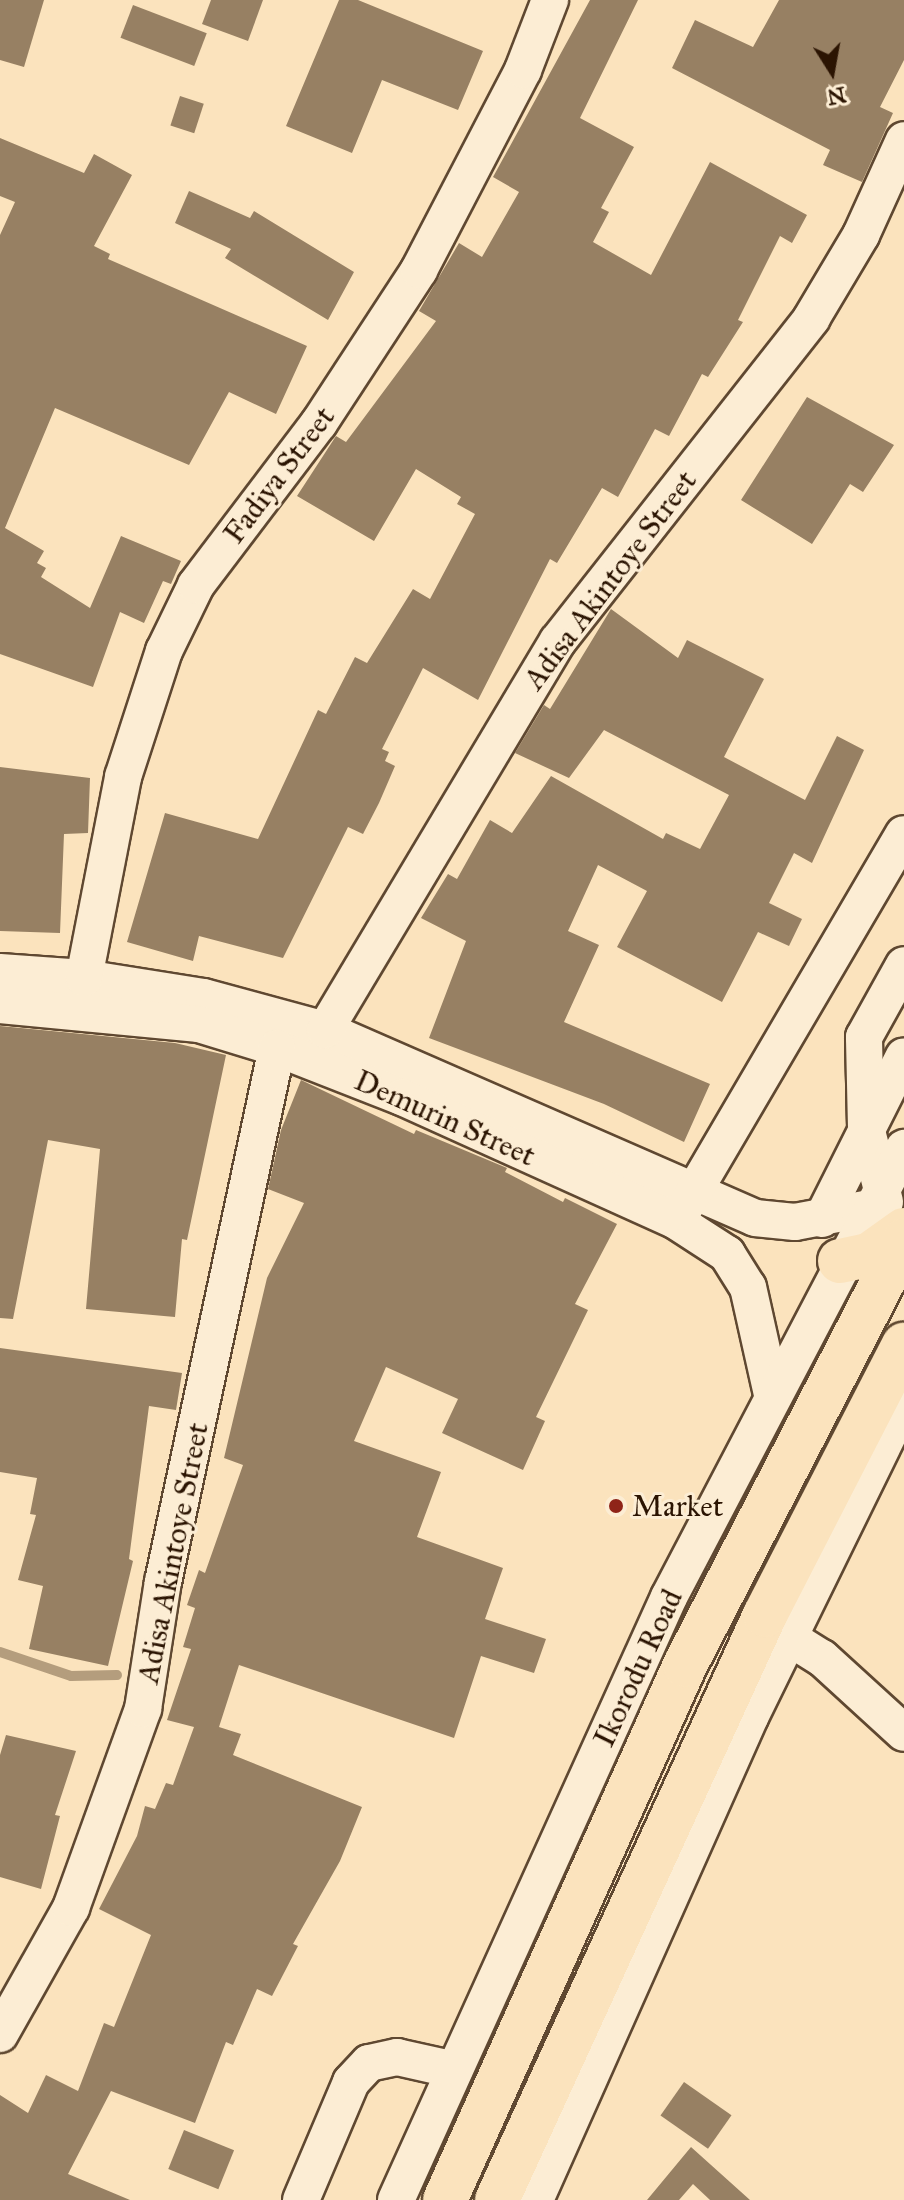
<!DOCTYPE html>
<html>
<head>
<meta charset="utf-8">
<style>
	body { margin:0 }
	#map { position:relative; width:904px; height:2200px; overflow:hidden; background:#fbe3bd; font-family:"IM FELL Great Primer",serif }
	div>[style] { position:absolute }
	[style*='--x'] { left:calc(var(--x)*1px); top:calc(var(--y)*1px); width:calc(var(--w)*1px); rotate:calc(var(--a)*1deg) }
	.stream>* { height:10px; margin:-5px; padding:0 5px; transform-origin:5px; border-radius:5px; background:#b49d7d }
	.building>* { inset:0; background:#978063; transform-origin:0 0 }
	.roads { filter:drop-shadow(2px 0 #5f4831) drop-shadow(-2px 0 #5f4831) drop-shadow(0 2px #5f4831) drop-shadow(0 -2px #5f4831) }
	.minor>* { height:36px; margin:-18px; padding:0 18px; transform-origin:18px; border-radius:18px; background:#fcedd4 }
	.highway>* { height:44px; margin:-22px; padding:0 22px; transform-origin:22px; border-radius:22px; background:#fbe3bd }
	.dots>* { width:22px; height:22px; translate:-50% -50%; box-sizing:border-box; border:4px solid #fcedd4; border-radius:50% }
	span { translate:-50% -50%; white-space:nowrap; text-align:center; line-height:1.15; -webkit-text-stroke:6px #fcedd4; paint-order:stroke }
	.street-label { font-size:30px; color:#2b1402 }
	.poi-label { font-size:30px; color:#2b1402 }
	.left { translate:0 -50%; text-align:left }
	.north { position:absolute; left:792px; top:32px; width:80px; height:80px; -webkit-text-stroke:6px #fcedd4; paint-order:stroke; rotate:169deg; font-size:22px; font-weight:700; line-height:32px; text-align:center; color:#2b1402 }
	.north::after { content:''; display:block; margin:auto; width:28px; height:36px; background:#2b1402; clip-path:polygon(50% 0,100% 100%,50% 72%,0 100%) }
</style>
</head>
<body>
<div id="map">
	<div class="stream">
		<i style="--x:0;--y:1652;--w:75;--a:18.7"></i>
		<i style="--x:71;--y:1676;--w:46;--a:-1.2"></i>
	</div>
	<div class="building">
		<i style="clip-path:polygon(0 0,44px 0,24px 67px,0 60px)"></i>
		<i style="clip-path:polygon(211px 0,263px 0,248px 41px,202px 24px)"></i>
		<i style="clip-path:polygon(339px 0,358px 0,483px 51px,458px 110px,382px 80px,352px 153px,286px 126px)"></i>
		<i style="clip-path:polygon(590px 0,638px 0,580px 118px,634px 147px,601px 208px,609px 212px,593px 242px,651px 275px,710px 162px,807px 215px,792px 243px,780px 236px,738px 320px,743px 322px,708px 377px,702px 374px,669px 436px,655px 429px,618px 497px,602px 488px,557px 563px,550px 559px,478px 700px,423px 668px,382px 749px,389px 752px,385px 761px,395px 766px,379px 803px,363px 834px,348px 827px,283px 958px,199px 936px,193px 961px,127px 942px,165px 813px,258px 839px,318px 710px,326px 714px,355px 657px,367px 663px,413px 589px,430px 599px,475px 514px,457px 504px,461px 497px,416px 469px,374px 541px,297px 496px,336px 436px,346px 442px,436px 321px,419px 311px,459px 243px,482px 257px,519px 192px,493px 177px)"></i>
		<i style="clip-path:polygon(779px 0,904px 0,904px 60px,880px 107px,893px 113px,862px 182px,823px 165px,830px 150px,672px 68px,695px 20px,753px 47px)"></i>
		<i style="left:133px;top:5px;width:79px;height:35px;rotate:21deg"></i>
		<i style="left:180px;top:96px;width:25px;height:31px;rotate:18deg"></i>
		<i style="clip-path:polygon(0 138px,84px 173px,94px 154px,132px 175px,94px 246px,110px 254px,108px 259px,307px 346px,276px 414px,229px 392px,189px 465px,55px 408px,5px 528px,44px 551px,37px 563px,46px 568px,41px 577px,90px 608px,121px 536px,181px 561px,171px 584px,163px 581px,144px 623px,120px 612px,93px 687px,0 654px,0 235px,15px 202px,0 196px)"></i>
		<i style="clip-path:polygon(189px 191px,250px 218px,254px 211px,354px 272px,328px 320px,225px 258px,231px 249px,175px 223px)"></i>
		<i style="clip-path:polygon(807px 397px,894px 445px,863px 492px,850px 484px,812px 544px,741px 500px)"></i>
		<i style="clip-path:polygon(611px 609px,678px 658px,687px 640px,764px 679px,724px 757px,805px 800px,837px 736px,864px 750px,812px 863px,794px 853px,769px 903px,802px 919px,789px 946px,758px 932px,722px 1002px,617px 947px,647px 891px,598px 865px,568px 931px,599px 945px,564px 1022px,710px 1084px,684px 1142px,604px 1104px,429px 1038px,466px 941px,421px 918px,448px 874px,457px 879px,490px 820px,512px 833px,551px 776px,663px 839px,666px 833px,700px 849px,729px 795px,604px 730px,569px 778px,515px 753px,544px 705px,550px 709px)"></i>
		<i style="clip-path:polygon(0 767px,90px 778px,88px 833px,64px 834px,60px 933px,0 931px)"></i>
		<i style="clip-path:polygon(0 1026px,175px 1043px,226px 1055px,187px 1240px,182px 1239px,175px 1317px,86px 1309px,100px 1149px,48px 1140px,13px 1319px,0 1318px)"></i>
		<i style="clip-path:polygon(301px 1080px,414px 1134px,416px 1130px,507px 1168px,505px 1172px,563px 1202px,565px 1198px,617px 1224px,575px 1304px,588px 1310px,536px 1417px,545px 1421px,523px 1470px,442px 1433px,458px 1399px,386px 1367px,354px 1441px,441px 1472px,417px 1537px,503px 1568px,485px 1619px,546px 1639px,534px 1673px,481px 1656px,454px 1738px,239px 1665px,219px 1727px,241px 1734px,233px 1755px,362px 1807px,340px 1861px,293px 1944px,298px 1946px,272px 1996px,257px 1989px,233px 2045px,226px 2042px,195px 2123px,111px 2091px,68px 2174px,130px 2200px,0 2200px,0 2095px,28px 2113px,46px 2075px,78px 2091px,104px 2023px,114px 2027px,151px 1935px,99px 1909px,137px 1836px,145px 1806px,155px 1809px,166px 1783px,173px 1785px,194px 1727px,167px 1720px,191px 1649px,183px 1647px,195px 1608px,187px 1605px,199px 1570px,205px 1573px,243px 1465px,224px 1458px,267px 1278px,304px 1203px,268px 1189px,281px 1130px)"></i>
		<i style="clip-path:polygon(0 1348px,182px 1373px,176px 1410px,149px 1406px,129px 1559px,133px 1561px,108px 1666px,29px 1649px,43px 1586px,18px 1580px,36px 1515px,30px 1514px,37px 1478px,0 1472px)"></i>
		<i style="clip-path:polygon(6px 1735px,76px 1751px,55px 1815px,60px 1816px,41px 1889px,0 1877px,0 1755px)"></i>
		<i style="left:684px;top:2082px;width:58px;height:41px;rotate:35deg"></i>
		<i style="left:184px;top:2130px;width:54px;height:42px;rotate:22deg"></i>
		<i style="clip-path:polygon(691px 2147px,750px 2200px,710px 2200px,693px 2184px,679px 2200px,647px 2200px)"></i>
	</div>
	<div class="roads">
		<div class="minor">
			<i style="--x:0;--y:972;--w:84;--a:4.1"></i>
			<i style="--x:84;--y:978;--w:121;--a:9"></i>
			<i style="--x:204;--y:997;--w:125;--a:15.3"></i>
			<i style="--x:325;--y:1030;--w:469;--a:23.6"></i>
			<i style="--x:755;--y:1218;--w:40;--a:5.7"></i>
			<i style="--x:795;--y:1222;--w:75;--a:-10.7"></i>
			<i style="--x:84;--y:978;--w:205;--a:-79"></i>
			<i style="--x:123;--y:777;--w:133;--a:-72"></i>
			<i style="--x:164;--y:651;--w:73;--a:-64.1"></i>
			<i style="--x:196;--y:585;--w:203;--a:-52.8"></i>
			<i style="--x:319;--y:423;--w:183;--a:-56.8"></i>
			<i style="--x:419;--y:270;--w:225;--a:-62.5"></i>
			<i style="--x:523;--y:70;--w:75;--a:-68.9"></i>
			<i style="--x:0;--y:1005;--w:200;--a:5.5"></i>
			<i style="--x:199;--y:1024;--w:82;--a:17.1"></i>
			<i style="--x:277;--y:1048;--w:134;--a:21.4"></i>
			<i style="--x:402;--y:1097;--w:301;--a:24.3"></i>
			<i style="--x:676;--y:1221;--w:61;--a:32.9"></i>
			<i style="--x:727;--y:1254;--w:39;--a:58"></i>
			<i style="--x:748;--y:1287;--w:110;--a:77.4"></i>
			<i style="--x:325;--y:1030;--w:453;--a:-59.1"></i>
			<i style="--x:558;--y:641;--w:410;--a:-51.8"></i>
			<i style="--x:811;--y:319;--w:98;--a:-59.2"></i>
			<i style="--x:861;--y:235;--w:104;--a:-65.6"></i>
			<i style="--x:885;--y:1202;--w:77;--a:-104.2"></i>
			<i style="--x:866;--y:1127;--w:90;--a:-91.3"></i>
			<i style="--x:864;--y:1037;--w:82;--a:-60.9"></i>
			<i style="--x:682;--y:1212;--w:438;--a:-59.6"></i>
			<i style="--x:822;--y:1219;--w:182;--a:-63.3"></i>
			<i style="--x:788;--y:1637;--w:40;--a:32"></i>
			<i style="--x:822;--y:1658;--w:111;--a:42.4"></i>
			<i style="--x:0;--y:2034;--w:145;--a:-60.6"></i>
			<i style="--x:71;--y:1908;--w:212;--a:-70.1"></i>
			<i style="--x:143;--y:1709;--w:129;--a:-81.1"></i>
			<i style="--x:163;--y:1582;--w:546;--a:-77.95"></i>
			<i style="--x:301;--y:2200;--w:128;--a:-67"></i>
			<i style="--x:351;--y:2082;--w:26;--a:-47"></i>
			<i style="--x:369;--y:2063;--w:29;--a:-12"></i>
			<i style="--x:397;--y:2057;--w:59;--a:12.6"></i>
			<i style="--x:396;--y:2200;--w:662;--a:-65.64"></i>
			<i style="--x:669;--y:1597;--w:507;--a:-62.37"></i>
			<i style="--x:535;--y:2200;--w:529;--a:-66"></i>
			<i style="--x:750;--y:1717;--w:351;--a:-63.9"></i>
		</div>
		<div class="highway">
			<i style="--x:840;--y:1261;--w:30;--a:-12"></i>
			<i style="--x:869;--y:1255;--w:43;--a:-35.5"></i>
			<i style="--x:445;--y:2200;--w:586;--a:-65.84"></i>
			<i style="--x:685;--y:1665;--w:478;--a:-62.7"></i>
			<i style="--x:497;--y:2200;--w:643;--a:-65.39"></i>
			<i style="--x:765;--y:1615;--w:304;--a:-62.8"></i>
		</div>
	</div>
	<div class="dots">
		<i style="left:616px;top:1506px;background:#8f2418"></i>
	</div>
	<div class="street-label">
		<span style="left:279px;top:475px;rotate:-53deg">Fadiya Street</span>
		<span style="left:610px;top:580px;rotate:-53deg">Adisa Akintoye Street</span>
		<span style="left:445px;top:1118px;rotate:24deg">Demurin Street</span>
		<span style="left:173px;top:1553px;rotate:-79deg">Adisa Akintoye Street</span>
		<span style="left:638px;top:1668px;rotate:-65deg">Ikorodu Road</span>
	</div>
	<div class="poi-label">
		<span class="left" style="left:632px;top:1506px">Market</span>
	</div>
	<div class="north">N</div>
</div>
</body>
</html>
